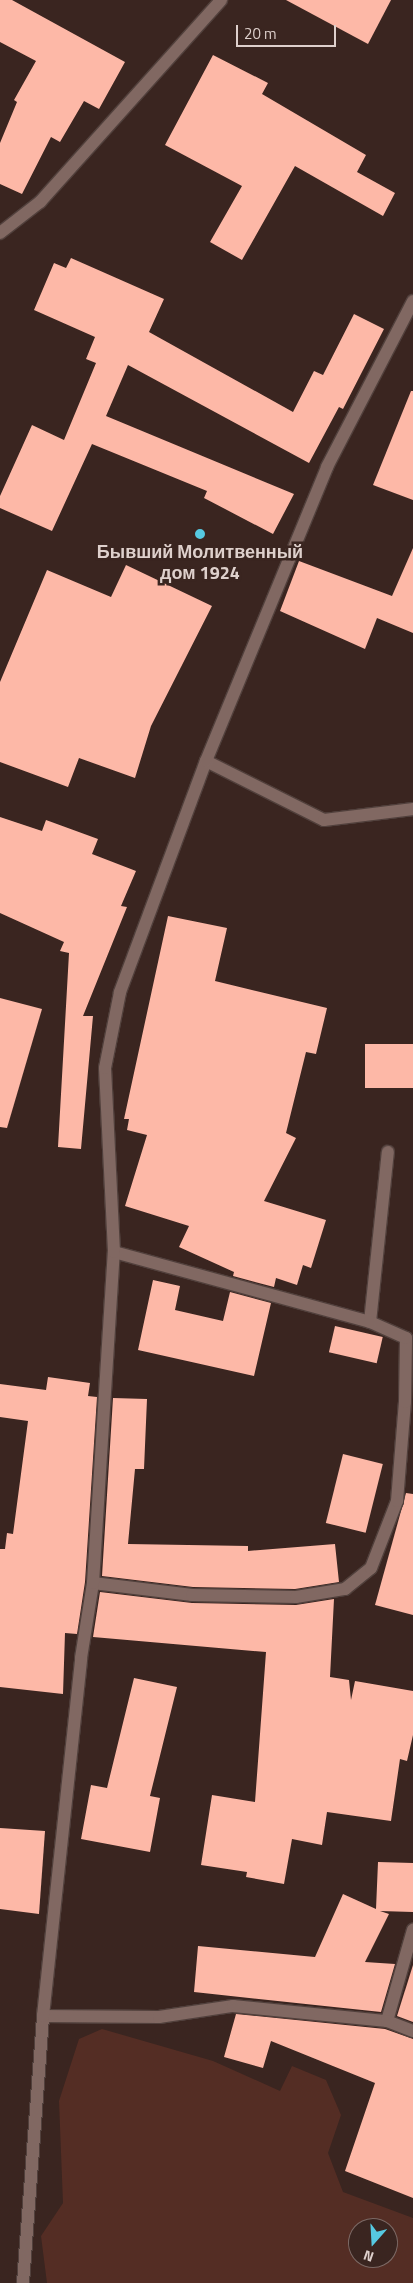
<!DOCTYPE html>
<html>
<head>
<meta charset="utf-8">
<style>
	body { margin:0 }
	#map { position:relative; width:413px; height:2283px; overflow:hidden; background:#3a2520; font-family:"Titillium Web",sans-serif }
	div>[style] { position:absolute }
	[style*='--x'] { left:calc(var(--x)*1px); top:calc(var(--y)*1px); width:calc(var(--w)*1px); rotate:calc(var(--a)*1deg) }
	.green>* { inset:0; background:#542d24 }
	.building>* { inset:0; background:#fdb8a7; transform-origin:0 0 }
	.roads { filter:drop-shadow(1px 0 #51403c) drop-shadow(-1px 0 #51403c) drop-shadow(0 1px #51403c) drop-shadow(0 -1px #51403c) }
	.minor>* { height:12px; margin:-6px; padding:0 6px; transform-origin:6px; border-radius:6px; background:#816862 }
	.dots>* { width:14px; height:14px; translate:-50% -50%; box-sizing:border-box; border:2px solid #3a2520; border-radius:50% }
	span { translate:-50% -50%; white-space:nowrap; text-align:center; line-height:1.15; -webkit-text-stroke:5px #3a2520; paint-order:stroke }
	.poi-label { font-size:18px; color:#ded0cc; font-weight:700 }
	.north { position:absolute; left:348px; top:2218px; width:50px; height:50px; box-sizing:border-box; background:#3a2520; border:1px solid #7c6965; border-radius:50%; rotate:199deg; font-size:14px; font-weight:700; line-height:20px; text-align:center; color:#ded0cc }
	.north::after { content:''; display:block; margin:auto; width:18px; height:22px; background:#56c9e1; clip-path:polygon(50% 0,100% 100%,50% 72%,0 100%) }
	.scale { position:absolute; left:236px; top:25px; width:100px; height:22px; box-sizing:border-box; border:2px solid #ded0cc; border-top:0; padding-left:6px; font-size:15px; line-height:18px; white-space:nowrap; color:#ded0cc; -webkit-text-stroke:4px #3a2520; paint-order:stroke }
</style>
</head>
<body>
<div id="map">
	<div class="green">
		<i style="clip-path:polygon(evenodd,102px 2029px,213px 2061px,280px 2091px,292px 2066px,326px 2080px,341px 2115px,328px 2153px,343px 2192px,413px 2218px,413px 2283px,47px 2283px,41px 2236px,63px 2203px,59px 2101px,79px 2039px,102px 2029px,358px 2228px,388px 2228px,388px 2258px,358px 2258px,358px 2228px)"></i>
	</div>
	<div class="building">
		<i style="clip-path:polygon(0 0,12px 0,125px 62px,99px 109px,84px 101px,60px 142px,51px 137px,22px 194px,0 184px,0 143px,17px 102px,14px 100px,36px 61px,0 42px)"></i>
		<i style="clip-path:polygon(286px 0,391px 0,368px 44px)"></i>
		<i style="clip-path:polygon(213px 55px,268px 83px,262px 94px,366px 155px,357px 172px,395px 193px,383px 216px,295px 166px,242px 260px,210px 242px,242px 186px,165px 145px)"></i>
		<i style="clip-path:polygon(71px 258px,164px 299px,149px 332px,293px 412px,314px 371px,323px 375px,354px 314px,384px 329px,343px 409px,339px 407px,309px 463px,128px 365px,106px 416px,294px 494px,273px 534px,204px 498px,207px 491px,92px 444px,52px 531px,0 508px,0 496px,32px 425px,64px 440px,96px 363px,86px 359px,95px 337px,34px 310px,54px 263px,66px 268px)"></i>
		<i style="clip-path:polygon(411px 391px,413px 391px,413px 500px,373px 485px)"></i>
		<i style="clip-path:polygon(413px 548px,413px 633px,377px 618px,365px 649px,280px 611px,299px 561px,392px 596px)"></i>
		<i style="clip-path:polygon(126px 565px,212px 606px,151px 726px,135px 778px,79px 758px,68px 787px,0 762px,0 682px,47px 570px,111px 597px)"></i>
		<i style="clip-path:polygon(0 817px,42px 831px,46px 820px,98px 839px,92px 854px,136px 871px,121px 906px,127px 907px,83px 1016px,93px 1016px,81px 1149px,58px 1147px,69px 953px,60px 951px,64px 942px,0 913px)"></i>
		<i style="clip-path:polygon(168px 916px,227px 928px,215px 981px,327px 1008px,316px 1054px,306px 1052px,286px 1133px,296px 1138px,264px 1201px,326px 1220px,311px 1268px,303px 1265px,297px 1285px,276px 1278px,274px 1287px,233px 1276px,234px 1272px,179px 1247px,189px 1226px,125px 1206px,147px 1135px,127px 1130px,129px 1119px,124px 1119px)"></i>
		<i style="clip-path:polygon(0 998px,42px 1009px,7px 1128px,0 1127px)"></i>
		<i style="left:413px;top:1044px;width:44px;height:48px;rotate:90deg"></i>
		<i style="clip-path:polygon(153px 1280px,180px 1286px,175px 1310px,223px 1321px,230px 1292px,271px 1303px,254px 1376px,138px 1350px)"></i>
		<i style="left:335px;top:1326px;width:49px;height:27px;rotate:13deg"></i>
		<i style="clip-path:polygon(48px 1377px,90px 1383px,88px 1396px,97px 1397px,85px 1582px,77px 1634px,65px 1633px,63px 1694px,0 1687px,0 1549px,5px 1549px,7px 1533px,13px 1534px,28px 1421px,0 1417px,0 1384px,46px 1390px)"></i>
		<i style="clip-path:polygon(113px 1398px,147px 1399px,144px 1469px,135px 1469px,128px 1544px,248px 1546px,248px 1551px,335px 1544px,339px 1582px,295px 1589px,193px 1587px,102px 1576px)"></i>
		<i style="left:343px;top:1454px;width:41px;height:71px;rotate:14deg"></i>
		<i style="clip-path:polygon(406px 1493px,413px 1494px,413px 1615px,375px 1605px)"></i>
		<i style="clip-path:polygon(100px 1592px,192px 1603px,296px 1605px,334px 1599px,330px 1677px,349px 1680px,351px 1700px,355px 1681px,413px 1691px,413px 1735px,407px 1761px,400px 1759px,391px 1821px,327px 1812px,322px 1845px,292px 1839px,284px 1884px,246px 1877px,247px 1872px,201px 1865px,212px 1795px,255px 1802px,266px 1652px,93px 1637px)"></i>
		<i style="clip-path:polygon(134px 1678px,177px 1687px,150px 1796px,160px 1798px,150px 1852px,81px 1839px,91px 1785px,107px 1788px)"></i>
		<i style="clip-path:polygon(0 1828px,45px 1831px,39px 1914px,0 1909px)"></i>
		<i style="clip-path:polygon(378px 1862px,413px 1863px,413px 1912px,380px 1911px,389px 1914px,365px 1962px,395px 1964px,381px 2012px,194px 1992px,198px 1946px,315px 1957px,343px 1894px,376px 1909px)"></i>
		<i style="clip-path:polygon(413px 1965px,413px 2022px,397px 2016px)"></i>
		<i style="clip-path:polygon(236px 2014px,385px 2029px,413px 2039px,413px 2198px,345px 2171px,375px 2083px,271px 2041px,263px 2068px,224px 2057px)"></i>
	</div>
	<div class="roads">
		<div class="minor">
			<i style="--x:0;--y:233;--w:51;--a:-37.8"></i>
			<i style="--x:40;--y:202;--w:271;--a:-48.1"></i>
			<i style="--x:206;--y:761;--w:132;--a:26.6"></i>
			<i style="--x:324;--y:820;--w:90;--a:-7"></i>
			<i style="--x:370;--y:1322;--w:171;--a:-84"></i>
			<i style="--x:93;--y:1583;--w:100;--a:6.9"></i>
			<i style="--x:192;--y:1595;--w:104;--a:1.1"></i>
			<i style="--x:296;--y:1597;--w:50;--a:-9.3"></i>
			<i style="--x:345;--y:1589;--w:33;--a:-39"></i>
			<i style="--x:371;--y:1568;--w:72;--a:-68.8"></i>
			<i style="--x:397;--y:1501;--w:99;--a:-85.4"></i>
			<i style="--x:405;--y:1402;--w:64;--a:-89.1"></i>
			<i style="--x:406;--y:1338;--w:39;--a:-156"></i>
			<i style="--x:370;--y:1322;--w:265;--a:-164.7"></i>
			<i style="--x:43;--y:2016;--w:116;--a:0.5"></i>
			<i style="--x:159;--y:2017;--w:75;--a:-8.5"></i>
			<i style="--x:233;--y:2006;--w:155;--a:5.6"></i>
			<i style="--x:387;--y:2021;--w:95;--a:-74.1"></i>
			<i style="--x:387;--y:2021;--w:28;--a:21"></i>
			<i style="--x:23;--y:2283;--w:268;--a:-85.7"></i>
			<i style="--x:43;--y:2016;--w:360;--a:-83.9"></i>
			<i style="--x:81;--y:1658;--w:76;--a:-80.9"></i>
			<i style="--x:93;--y:1583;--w:332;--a:-86.4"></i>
			<i style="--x:114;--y:1252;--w:184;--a:-92.8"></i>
			<i style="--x:105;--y:1068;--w:77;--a:-78.8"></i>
			<i style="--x:120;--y:992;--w:246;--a:-69.6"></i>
			<i style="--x:206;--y:761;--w:318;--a:-67.6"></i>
			<i style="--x:327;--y:467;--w:187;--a:-62.6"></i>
		</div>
	</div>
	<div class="dots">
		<i style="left:200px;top:534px;background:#56c9e1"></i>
	</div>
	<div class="poi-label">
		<span style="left:200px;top:563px">Бывший Молитвенный<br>дом 1924</span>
	</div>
	<div class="north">N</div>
	<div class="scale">20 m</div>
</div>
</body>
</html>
